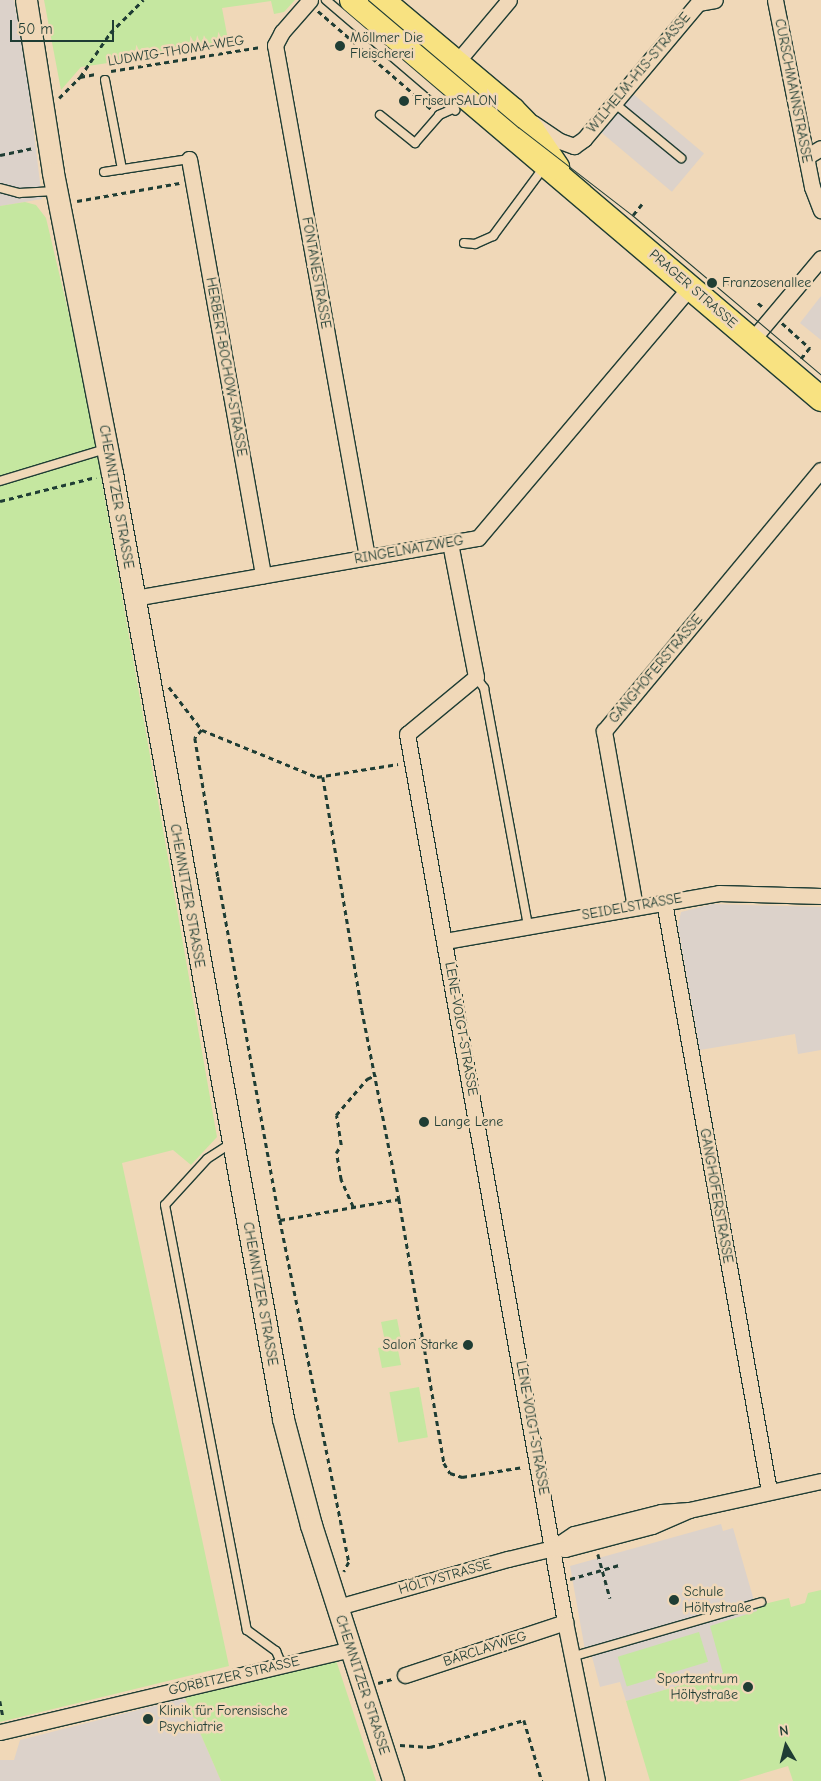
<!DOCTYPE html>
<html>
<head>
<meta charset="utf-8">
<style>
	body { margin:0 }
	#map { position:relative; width:821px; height:1781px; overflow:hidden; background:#f0d8b8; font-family:"Comic Neue",sans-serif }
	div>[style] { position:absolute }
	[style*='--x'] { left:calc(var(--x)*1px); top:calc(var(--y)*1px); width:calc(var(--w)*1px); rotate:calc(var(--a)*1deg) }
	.built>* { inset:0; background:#dcd2ca; transform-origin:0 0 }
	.green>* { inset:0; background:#c5e7a0; transform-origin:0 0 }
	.path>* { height:2.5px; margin-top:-1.25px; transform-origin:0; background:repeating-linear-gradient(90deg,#1f3d34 0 5px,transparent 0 9px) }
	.roads { filter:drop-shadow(1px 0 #1f3d34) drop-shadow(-1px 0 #1f3d34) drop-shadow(0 1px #1f3d34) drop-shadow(0 -1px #1f3d34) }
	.lane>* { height:8px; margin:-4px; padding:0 4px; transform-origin:4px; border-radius:4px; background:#f0d8b8 }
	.street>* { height:15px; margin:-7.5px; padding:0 7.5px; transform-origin:7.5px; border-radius:7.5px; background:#f0d8b8 }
	.secondary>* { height:21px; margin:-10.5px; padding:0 10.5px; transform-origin:10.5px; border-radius:10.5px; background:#f0d8b8 }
	.primary>* { height:24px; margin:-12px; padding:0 12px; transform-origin:12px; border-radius:12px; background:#f8e281 }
	.tram>* { height:1px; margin:-0.5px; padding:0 0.5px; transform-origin:0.5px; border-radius:0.5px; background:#1f3d34 }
	.dots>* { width:14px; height:14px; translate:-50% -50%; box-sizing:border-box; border:2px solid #f0d8b8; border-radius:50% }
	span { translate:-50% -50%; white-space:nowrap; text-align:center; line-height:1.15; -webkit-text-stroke:5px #f0d8b8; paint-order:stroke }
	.poi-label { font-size:14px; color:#1f3d34 }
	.left { translate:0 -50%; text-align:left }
	.right { translate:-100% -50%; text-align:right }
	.street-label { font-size:14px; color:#1f3d34 }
	.north { position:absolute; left:761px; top:1721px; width:50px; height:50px; -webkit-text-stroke:4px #f0d8b8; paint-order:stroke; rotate:352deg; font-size:14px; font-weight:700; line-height:20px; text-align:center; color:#1f3d34 }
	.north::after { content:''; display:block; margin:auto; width:18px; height:22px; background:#1f3d34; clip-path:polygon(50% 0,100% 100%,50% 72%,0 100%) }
	.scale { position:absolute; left:10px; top:20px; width:104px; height:22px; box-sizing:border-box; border:2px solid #1f3d34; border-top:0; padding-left:6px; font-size:15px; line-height:18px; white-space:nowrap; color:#1f3d34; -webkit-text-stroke:4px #f0d8b8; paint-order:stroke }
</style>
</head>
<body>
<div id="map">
	<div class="built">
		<i style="clip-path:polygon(0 0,14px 0,26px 66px,42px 199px,0 206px)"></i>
		<i style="left:632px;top:93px;width:94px;height:50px;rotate:40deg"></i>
		<i style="clip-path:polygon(821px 296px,821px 340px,800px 323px)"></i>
		<i style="clip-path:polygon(713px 904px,821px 907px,821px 1050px,798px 1054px,795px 1034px,700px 1050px,678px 926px,681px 912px)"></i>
		<i style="clip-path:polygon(721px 1524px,723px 1531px,733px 1528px,757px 1611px,723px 1673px,626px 1701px,620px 1682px,600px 1687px,590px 1649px,585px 1650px,570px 1566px)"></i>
		<i style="clip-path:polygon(185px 1698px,221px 1781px,0 1781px,0 1760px,14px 1760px,20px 1740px)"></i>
	</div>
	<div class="green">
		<i style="clip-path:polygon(44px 0,295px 0,284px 12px,274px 14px,271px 1px,222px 8px,229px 45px,81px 67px,61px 90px)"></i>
		<i style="clip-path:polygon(25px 202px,36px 205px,46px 218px,83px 374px,217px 1137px,191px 1165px,173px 1150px,122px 1163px,229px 1666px,0 1722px,0 206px)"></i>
		<i style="clip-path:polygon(397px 1319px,402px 1344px,397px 1345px,401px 1365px,382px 1368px,378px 1348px,386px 1346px,381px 1322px)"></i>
		<i style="left:419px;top:1387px;width:51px;height:30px;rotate:80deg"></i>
		<i style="clip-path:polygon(821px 1590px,821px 1781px,793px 1781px,788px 1766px,738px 1781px,650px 1781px,626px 1701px,723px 1673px,710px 1626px,757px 1611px,756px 1606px,789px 1598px,791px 1607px,805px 1603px,808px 1593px)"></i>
		<i style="left:699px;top:1632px;width:31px;height:85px;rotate:73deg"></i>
		<i style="clip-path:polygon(336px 1660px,376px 1781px,221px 1781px,185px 1698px)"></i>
	</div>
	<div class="path">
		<i style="--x:318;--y:11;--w:150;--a:40.9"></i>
		<i style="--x:111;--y:71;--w:152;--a:-9.1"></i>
		<i style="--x:80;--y:77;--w:16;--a:-11"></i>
		<i style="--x:59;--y:98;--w:30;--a:-45"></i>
		<i style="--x:80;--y:77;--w:53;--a:-55.7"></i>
		<i style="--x:110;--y:33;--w:47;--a:-45"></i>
		<i style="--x:0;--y:155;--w:34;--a:-12"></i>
		<i style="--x:77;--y:201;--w:104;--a:-10"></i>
		<i style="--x:633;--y:215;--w:14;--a:-51"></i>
		<i style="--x:728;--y:282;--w:6;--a:45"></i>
		<i style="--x:758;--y:303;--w:6;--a:39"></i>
		<i style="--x:782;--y:323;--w:38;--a:42"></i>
		<i style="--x:810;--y:348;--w:14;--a:129"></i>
		<i style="--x:0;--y:501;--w:99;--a:-14"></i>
		<i style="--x:169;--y:687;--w:54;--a:52.5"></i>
		<i style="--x:202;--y:730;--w:11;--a:131"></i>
		<i style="--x:195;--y:738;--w:141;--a:80.6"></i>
		<i style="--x:218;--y:877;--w:349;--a:79.8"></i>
		<i style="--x:280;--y:1220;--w:349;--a:78.6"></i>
		<i style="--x:349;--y:1562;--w:11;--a:117"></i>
		<i style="--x:202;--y:730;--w:124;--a:22.2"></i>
		<i style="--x:317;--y:777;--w:82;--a:-9.1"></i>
		<i style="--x:323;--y:777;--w:236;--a:80.5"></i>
		<i style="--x:362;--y:1010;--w:193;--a:78.9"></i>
		<i style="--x:399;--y:1199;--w:268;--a:80.3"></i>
		<i style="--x:444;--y:1463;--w:12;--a:59"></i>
		<i style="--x:450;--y:1473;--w:13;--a:18"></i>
		<i style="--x:462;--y:1477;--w:62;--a:-9.3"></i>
		<i style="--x:353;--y:1207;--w:30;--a:-114"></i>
		<i style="--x:341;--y:1180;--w:27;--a:-100"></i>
		<i style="--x:336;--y:1153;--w:9;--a:-58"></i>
		<i style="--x:341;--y:1145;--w:30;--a:-99"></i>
		<i style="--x:336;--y:1115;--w:48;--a:-49.3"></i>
		<i style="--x:367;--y:1079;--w:10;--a:-24"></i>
		<i style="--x:280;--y:1220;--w:121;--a:-10"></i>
		<i style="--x:393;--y:1344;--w:32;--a:-11"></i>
		<i style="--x:598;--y:1554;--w:46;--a:74.7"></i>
		<i style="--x:570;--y:1579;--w:51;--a:-15.9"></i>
		<i style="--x:378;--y:1683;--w:15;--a:-16"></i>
		<i style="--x:0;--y:1701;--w:16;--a:79"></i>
		<i style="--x:400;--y:1745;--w:30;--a:4"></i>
		<i style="--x:430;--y:1747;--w:98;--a:-16"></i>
		<i style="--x:524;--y:1720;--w:64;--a:73.6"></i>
	</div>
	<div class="roads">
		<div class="lane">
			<i style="--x:326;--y:0;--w:170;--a:40.5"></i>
			<i style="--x:105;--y:80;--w:91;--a:79.2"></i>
			<i style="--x:614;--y:103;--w:87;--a:39.4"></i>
			<i style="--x:380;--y:115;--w:45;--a:38.7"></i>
			<i style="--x:415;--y:143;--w:37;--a:-49"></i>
			<i style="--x:439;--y:115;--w:17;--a:-24"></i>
			<i style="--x:104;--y:172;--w:86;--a:-8.7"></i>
			<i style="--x:0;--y:188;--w:20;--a:15"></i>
			<i style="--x:19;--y:193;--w:36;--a:-3"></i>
			<i style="--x:464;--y:243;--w:11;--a:5"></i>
			<i style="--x:475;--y:244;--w:20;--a:-24"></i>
			<i style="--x:493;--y:236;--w:86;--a:-53.5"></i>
			<i style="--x:0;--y:481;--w:110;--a:-16.9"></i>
			<i style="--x:476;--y:677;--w:14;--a:54"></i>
			<i style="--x:484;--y:688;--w:241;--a:79.5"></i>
			<i style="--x:230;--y:1144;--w:27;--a:147"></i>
			<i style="--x:207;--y:1159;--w:62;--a:132.4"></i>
			<i style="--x:165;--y:1205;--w:433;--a:79.1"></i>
			<i style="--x:247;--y:1630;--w:36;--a:36"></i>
			<i style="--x:276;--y:1651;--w:15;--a:67"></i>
			<i style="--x:571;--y:1657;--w:198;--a:-16.1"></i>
		</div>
		<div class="street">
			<i style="--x:310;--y:0;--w:43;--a:131.2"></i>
			<i style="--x:282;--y:32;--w:15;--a:118"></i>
			<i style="--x:275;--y:45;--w:520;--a:79.81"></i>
			<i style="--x:775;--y:0;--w:191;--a:78.8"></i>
			<i style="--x:812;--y:187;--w:25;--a:69"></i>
			<i style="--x:456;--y:63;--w:82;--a:-49.9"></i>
			<i style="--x:533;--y:123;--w:32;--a:34"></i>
			<i style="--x:560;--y:141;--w:15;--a:20"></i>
			<i style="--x:574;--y:146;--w:12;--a:-35"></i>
			<i style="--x:584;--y:139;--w:177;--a:-50"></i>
			<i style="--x:698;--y:3;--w:17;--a:-10"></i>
			<i style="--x:806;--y:157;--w:17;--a:-31"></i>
			<i style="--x:189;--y:159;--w:423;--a:79.9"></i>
			<i style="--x:752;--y:340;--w:107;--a:-49.9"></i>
			<i style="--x:450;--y:543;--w:136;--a:79"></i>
			<i style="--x:476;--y:677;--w:89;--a:140.4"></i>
			<i style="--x:407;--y:734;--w:902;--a:79.91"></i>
			<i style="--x:565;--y:1622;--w:162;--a:78.6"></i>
			<i style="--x:134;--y:598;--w:349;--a:-9.9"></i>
			<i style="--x:478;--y:538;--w:329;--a:-49.8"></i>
			<i style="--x:664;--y:902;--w:598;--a:79.89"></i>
			<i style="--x:635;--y:907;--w:179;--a:-100"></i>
			<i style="--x:604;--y:731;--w:339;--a:-50.3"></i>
			<i style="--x:445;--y:941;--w:278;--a:-9.9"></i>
			<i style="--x:719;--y:893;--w:102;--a:1.7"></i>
			<i style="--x:553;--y:1548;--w:25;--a:-34"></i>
			<i style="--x:574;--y:1534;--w:90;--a:-14.2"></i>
			<i style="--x:661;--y:1512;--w:28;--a:-4"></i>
			<i style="--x:689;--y:1510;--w:135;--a:-12.4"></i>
			<i style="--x:338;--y:1607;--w:177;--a:-15.8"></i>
			<i style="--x:508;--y:1559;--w:46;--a:-13.7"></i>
			<i style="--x:553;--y:1548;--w:12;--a:5"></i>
			<i style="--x:565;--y:1549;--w:90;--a:-14.8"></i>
			<i style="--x:652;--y:1526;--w:40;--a:-23.4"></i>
			<i style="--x:405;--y:1675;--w:169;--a:-18.3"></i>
			<i style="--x:0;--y:1732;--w:361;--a:-13.3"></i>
		</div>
		<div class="secondary">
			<i style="--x:26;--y:0;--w:175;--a:81.1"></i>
			<i style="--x:53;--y:173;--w:306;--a:78.9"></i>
			<i style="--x:112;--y:473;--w:961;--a:79.75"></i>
			<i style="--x:283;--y:1419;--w:110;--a:75.2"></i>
			<i style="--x:311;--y:1525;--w:269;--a:72.2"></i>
		</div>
		<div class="primary">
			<i style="--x:352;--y:0;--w:616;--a:40.39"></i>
			<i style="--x:382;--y:0;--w:171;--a:40"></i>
			<i style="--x:513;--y:110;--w:28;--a:46"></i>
			<i style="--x:532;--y:130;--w:45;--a:56"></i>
		</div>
	</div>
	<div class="tram">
		<i style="--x:368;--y:0;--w:197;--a:40.3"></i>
		<i style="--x:518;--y:127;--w:144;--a:37.7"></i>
		<i style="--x:632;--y:215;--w:248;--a:40.2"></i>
	</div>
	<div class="dots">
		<i style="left:340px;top:46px;background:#1f3d34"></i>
		<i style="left:404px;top:101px;background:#1f3d34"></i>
		<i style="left:712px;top:283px;background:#1f3d34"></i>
		<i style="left:424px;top:1122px;background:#1f3d34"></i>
		<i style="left:468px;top:1345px;background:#1f3d34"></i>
		<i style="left:674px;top:1600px;background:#1f3d34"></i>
		<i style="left:748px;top:1687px;background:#1f3d34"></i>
		<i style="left:148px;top:1719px;background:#1f3d34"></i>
	</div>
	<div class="poi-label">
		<span class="left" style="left:350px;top:46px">Möllmer Die<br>Fleischerei</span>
		<span class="left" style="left:414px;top:101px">FriseurSALON</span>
		<span class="left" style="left:722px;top:283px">Franzosenallee</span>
		<span class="left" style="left:434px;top:1122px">Lange Lene</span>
		<span class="right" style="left:458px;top:1345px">Salon Starke</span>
		<span class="left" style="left:684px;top:1600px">Schule<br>Höltystraße</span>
		<span class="right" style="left:738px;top:1687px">Sportzentrum<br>Höltystraße</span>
		<span class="left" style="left:159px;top:1719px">Klinik für Forensische<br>Psychiatrie</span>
	</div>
	<div class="street-label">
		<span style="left:176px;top:51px;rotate:-9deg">LUDWIG-THOMA-WEG</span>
		<span style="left:639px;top:73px;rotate:-50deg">WILHELM-HIS-STRASSE</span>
		<span style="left:793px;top:91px;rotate:79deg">CURSCHMANNSTRASSE</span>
		<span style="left:316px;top:273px;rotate:80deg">FONTANESTRASSE</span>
		<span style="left:693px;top:289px;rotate:41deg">PRAGER STRASSE</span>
		<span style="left:226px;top:367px;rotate:80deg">HERBERT-BOCHOW-STRASSE</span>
		<span style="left:116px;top:497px;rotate:80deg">CHEMNITZER STRASSE</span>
		<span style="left:409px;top:550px;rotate:-10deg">RINGELNATZWEG</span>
		<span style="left:656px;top:669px;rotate:-50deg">GANGHOFERSTRASSE</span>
		<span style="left:187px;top:896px;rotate:80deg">CHEMNITZER STRASSE</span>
		<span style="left:632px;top:907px;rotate:-10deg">SEIDELSTRASSE</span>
		<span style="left:461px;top:1029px;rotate:80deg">LENE-VOIGT-STRASSE</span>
		<span style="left:716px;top:1196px;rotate:80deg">GANGHOFERSTRASSE</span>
		<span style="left:260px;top:1294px;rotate:80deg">CHEMNITZER STRASSE</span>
		<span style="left:532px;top:1428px;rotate:80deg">LENE-VOIGT-STRASSE</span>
		<span style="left:445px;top:1577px;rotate:-16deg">HÖLTYSTRASSE</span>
		<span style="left:485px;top:1649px;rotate:-18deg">BARCLAYWEG</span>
		<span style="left:234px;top:1676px;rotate:-13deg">GORBITZER STRASSE</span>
		<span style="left:362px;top:1685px;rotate:72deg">CHEMNITZER STRASSE</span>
	</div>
	<div class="north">N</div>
	<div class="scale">50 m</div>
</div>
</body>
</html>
